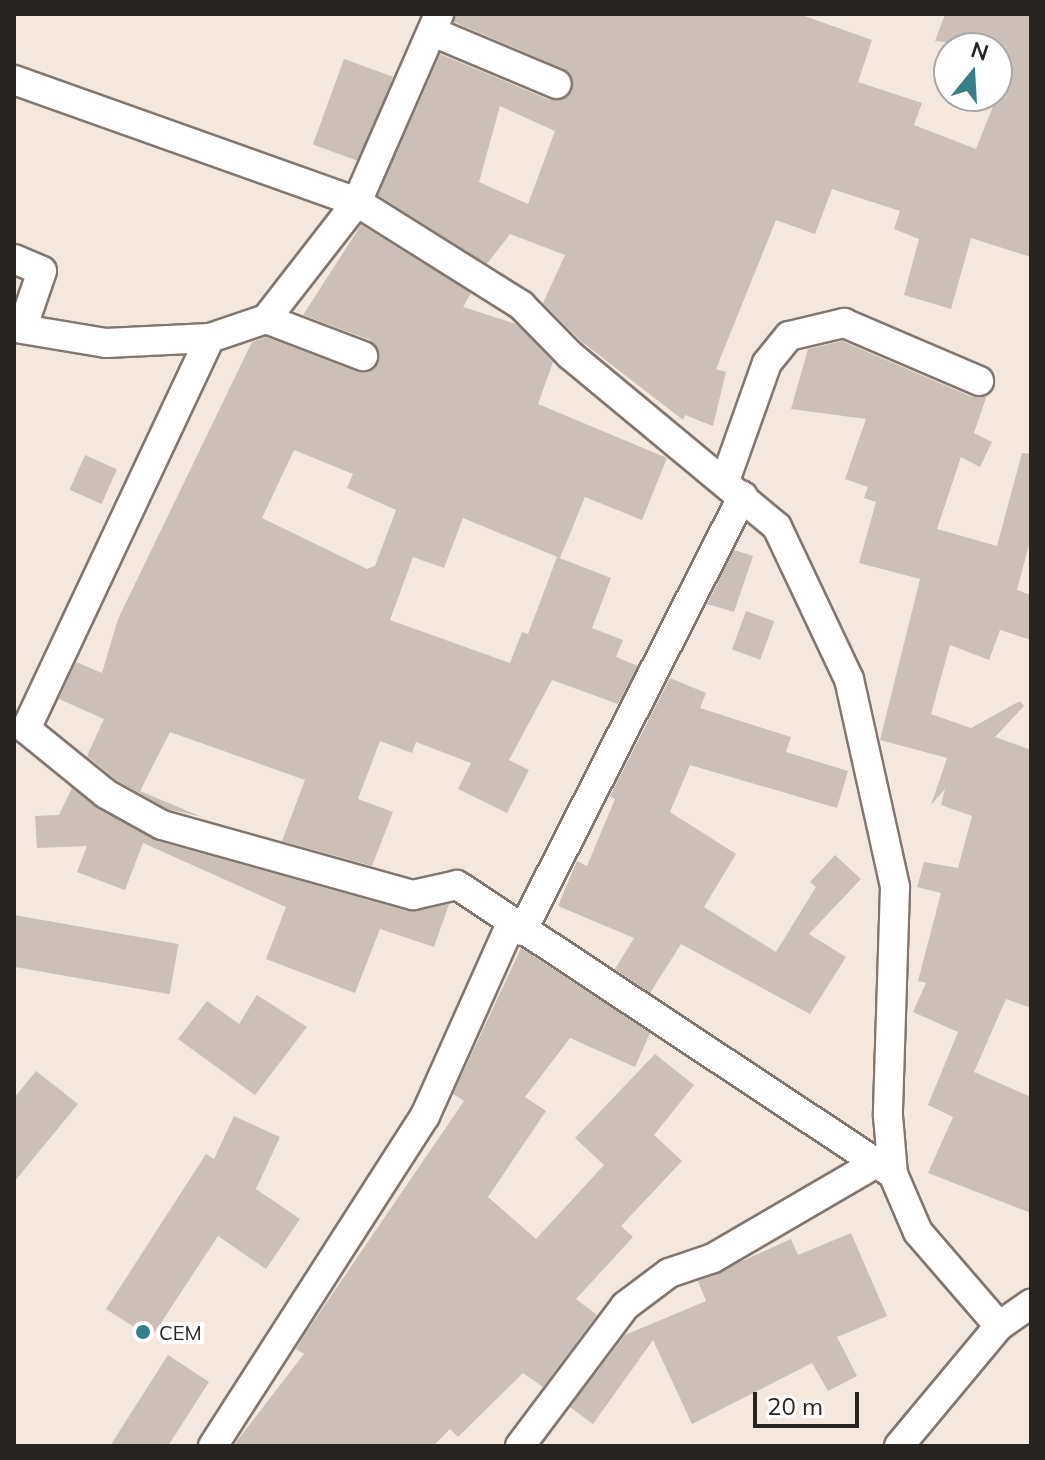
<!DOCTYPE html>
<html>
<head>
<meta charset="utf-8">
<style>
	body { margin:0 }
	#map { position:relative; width:1045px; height:1460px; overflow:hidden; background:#f3e7de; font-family:Mulish,sans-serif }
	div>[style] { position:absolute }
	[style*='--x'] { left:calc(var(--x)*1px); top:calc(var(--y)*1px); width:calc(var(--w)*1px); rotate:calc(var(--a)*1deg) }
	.building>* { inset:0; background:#cbbfb7; transform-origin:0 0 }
	.roads { filter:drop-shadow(2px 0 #827770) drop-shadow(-2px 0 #827770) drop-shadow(0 2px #827770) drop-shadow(0 -2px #827770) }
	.minor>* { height:28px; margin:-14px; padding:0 14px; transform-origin:14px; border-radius:14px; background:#fff }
	.dots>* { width:22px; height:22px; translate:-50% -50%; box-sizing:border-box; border:4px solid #fff; border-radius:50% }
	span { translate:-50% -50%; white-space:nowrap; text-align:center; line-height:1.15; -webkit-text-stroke:8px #fff; paint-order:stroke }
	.poi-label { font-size:20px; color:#272320 }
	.left { translate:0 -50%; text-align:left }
	.frame { position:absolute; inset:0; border:16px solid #272320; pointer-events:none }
	.north { position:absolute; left:933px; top:32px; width:80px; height:80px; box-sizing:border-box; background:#fff; border:2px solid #a9a7a6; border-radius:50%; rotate:18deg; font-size:22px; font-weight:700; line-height:32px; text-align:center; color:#272320 }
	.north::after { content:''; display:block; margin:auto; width:28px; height:36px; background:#387e89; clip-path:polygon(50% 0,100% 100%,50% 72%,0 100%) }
	.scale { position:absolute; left:753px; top:1392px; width:106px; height:36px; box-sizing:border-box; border:4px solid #272320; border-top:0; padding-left:10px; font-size:24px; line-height:28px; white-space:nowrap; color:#272320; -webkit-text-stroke:6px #fff; paint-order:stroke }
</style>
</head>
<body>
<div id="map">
	<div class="building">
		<i style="clip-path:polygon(evenodd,456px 14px,799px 14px,872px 40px,858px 82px,922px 103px,914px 125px,976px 149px,997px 96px,997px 48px,935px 41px,945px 14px,1031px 14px,1031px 257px,971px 238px,951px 309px,904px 295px,919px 239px,894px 229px,900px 211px,832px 189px,815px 234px,776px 220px,716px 369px,726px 372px,713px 426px,685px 415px,683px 420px,582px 342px,543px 303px,565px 255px,510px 234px,487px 264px,378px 195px,440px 54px,550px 100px,572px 91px,564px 69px,454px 22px,456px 14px,500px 106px,555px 131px,528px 204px,479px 182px,500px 106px)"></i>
		<i style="left:344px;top:59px;width:52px;height:91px;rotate:20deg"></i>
		<i style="clip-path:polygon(evenodd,361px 225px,471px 293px,463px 307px,516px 324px,553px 362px,538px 404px,667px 458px,642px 520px,585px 497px,560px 558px,463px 518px,444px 568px,413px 557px,390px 620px,510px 663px,522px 632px,528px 634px,557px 557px,611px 578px,592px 628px,623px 640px,616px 657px,638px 666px,618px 704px,552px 680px,509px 760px,529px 770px,507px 813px,458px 789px,471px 763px,416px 742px,412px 753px,380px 741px,358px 799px,393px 812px,372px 866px,282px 841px,305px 780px,170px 732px,140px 791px,202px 817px,168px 809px,116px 780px,87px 756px,104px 719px,59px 699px,76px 662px,102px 673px,118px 619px,252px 342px,266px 337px,358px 372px,379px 363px,370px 340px,303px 315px,361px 225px,294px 450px,353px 474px,347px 488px,396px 510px,375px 566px,367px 569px,262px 518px,294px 450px)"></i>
		<i style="clip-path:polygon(842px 341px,972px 397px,987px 395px,974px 433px,992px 442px,980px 467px,961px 457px,937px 529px,997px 546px,1022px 453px,1031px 454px,1031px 537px,1017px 590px,1031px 595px,1031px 640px,1000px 630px,989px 660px,950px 645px,931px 714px,971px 728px,1020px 701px,1024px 706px,995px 737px,1031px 750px,1031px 1008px,1006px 999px,974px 1072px,1031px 1097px,1031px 1213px,928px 1173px,953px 1117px,928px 1105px,958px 1032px,913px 1012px,926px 983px,918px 981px,941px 893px,917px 887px,924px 862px,958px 868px,972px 816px,941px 805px,945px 789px,931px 805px,947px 758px,880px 740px,920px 579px,859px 563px,876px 502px,864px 498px,868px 487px,845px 479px,866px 419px,791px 409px,808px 349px)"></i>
		<i style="left:85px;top:455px;width:35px;height:38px;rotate:24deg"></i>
		<i style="clip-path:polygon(734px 550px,753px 556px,734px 612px,707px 604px)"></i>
		<i style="left:746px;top:611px;width:30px;height:41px;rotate:20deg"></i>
		<i style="clip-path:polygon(670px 678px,706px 693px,700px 708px,791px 737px,786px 752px,848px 771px,837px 808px,690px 765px,670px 812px,736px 854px,704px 907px,776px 952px,816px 887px,810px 882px,835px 855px,861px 879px,809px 934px,846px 957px,810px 1014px,681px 944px,650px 993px,615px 969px,634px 938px,558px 906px,577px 861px,587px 866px,615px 799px,610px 796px)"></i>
		<i style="clip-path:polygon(72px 788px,157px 841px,408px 911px,449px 904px,434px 947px,380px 929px,355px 993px,266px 959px,286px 907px,143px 843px,125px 890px,77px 872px,87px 846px,37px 848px,35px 816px,59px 815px)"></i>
		<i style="left:14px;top:915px;width:167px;height:51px;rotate:10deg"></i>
		<i style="clip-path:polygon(521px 948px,650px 1033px,635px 1067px,570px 1038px,525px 1097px,546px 1111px,488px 1197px,536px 1239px,604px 1165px,575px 1138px,655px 1054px,694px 1085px,654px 1135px,682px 1161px,621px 1226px,633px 1237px,576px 1299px,597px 1315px,543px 1387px,523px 1373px,458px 1437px,450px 1429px,433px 1446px,233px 1446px,304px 1354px,296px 1349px,305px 1334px,464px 1101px,453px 1094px)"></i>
		<i style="clip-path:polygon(257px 995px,307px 1027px,255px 1095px,178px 1039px,207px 1001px,239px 1024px)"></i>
		<i style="clip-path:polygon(36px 1071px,78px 1104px,14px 1182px,14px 1098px)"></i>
		<i style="clip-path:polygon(234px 1116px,280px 1137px,256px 1189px,300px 1219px,266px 1269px,218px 1236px,151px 1338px,106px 1309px,206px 1154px,214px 1159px)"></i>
		<i style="clip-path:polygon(851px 1233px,887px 1316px,837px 1337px,857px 1376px,828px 1391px,812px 1363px,692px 1424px,653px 1340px,593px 1424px,570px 1407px,625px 1335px,706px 1301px,698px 1281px,791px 1239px,798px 1255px)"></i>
		<i style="clip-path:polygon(168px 1355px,209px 1382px,168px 1446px,110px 1446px)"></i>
	</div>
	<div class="roads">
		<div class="minor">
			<i style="--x:433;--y:32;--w:134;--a:22.8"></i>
			<i style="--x:14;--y:80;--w:364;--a:19.6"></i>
			<i style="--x:357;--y:202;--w:194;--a:32.1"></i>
			<i style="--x:521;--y:305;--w:70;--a:45.6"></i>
			<i style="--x:570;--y:355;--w:269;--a:39.7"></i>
			<i style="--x:777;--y:527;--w:168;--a:64.7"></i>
			<i style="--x:849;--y:679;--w:213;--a:77.5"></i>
			<i style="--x:895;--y:887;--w:229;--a:91.8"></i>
			<i style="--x:888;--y:1116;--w:58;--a:85.1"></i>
			<i style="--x:893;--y:1174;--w:63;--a:66.7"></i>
			<i style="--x:918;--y:1232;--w:124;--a:49.2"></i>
			<i style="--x:14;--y:259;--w:30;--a:23"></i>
			<i style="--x:42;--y:271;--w:61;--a:109"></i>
			<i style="--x:22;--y:329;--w:85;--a:9.5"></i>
			<i style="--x:106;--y:343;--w:104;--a:-2.8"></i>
			<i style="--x:210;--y:338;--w:59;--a:-18.7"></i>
			<i style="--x:266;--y:319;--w:148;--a:-52.1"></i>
			<i style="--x:357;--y:202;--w:205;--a:-66.4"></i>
			<i style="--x:266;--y:319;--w:104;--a:20.9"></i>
			<i style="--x:210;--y:338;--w:432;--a:115.2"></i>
			<i style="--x:26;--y:729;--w:103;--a:39.1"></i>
			<i style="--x:106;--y:794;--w:64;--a:29"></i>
			<i style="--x:162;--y:825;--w:261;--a:15.6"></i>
			<i style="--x:413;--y:895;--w:45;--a:-12.8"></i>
			<i style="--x:457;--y:885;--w:523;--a:33.54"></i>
			<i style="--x:726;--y:478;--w:122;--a:-70.4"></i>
			<i style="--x:767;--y:363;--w:35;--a:-51"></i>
			<i style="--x:789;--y:336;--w:57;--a:-13.3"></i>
			<i style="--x:844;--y:323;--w:147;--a:23.2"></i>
			<i style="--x:522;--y:931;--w:488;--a:-63.1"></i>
			<i style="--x:213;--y:1446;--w:392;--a:-57.3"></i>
			<i style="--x:425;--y:1116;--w:210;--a:-65.9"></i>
			<i style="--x:520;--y:1446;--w:175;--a:-53.1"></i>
			<i style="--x:625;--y:1306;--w:55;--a:-36.9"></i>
			<i style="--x:669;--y:1273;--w:46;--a:-18.8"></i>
			<i style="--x:713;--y:1258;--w:189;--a:-30.2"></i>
			<i style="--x:899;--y:1446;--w:156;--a:-50.2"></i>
			<i style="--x:999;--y:1326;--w:39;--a:-35"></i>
		</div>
	</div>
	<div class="dots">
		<i style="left:143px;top:1332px;background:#387e89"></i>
	</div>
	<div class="poi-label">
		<span class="left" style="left:159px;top:1332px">CEM</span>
	</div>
	<div class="frame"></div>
	<div class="north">N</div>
	<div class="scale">20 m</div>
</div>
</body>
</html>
